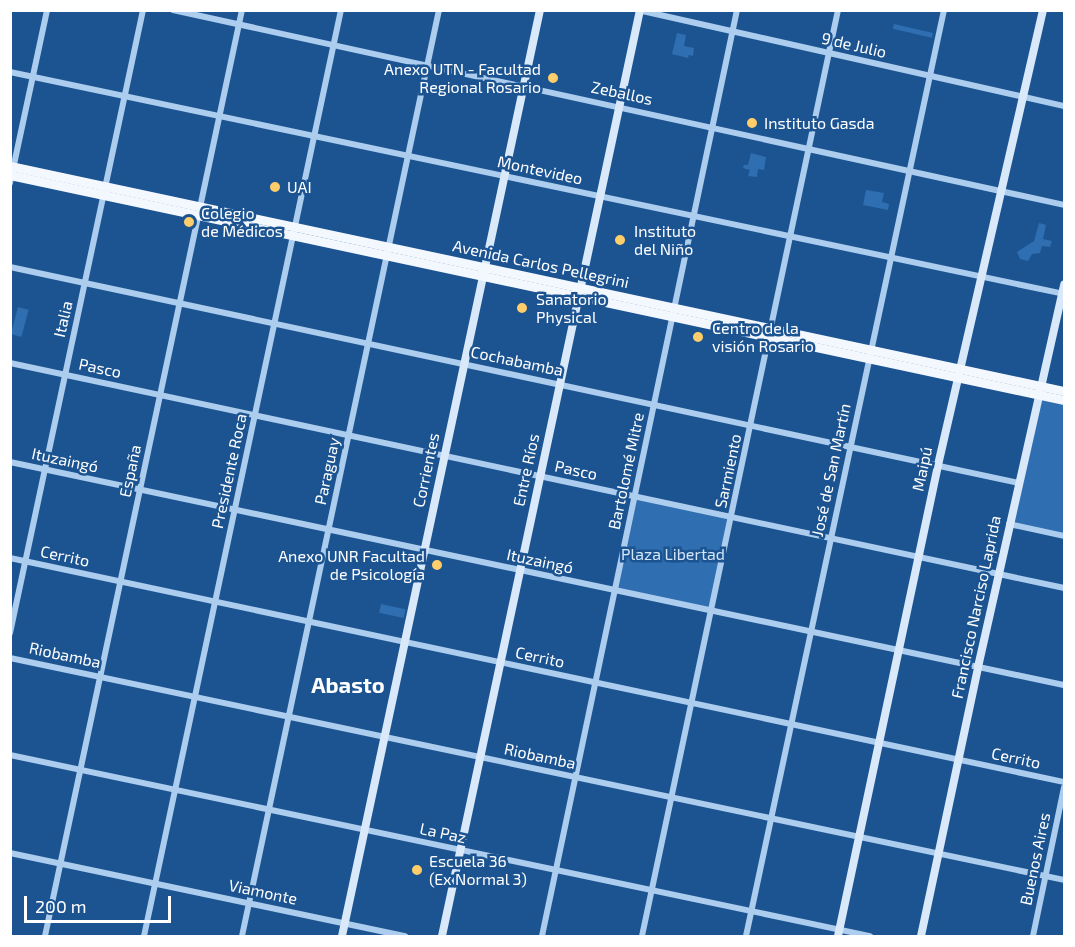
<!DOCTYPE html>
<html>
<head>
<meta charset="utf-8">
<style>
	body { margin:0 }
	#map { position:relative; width:1075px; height:947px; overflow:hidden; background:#1c5492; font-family:"Exo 2",sans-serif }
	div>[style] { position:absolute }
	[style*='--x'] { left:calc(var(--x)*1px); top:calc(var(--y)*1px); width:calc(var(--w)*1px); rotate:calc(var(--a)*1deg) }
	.green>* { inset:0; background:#2f6eb0; transform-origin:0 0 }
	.minor>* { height:6px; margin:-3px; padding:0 3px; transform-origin:3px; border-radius:3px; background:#accdee }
	.secondary>* { height:8px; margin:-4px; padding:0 4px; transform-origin:4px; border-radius:4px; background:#d9e9fa }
	.primary>* { height:9px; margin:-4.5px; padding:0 4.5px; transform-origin:4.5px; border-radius:4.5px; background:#f3f8ff }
	.dots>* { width:16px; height:16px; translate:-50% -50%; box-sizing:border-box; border:3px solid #1c5492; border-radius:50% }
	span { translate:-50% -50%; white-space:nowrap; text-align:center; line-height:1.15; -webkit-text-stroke:5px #1c5492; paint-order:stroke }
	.street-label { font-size:16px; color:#fff }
	.poi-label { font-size:16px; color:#fff }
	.right { translate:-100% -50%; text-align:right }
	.left { translate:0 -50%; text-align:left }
	.park-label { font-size:16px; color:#d2e6fa }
	.district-label { font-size:22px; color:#fff; font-weight:700 }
	.frame { position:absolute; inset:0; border:12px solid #fff; pointer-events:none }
	.scale { position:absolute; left:24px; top:896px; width:147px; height:27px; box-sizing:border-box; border:3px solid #fff; border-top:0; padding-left:8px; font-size:18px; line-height:21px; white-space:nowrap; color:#fff; -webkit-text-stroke:4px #1c5492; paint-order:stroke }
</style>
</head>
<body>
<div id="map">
	<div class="green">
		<i style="left:894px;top:24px;width:40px;height:5px;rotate:13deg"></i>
		<i style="clip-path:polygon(677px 33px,686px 35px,684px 46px,694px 48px,693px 56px,689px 55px,688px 58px,672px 54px)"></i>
		<i style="clip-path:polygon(751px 153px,766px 157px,764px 170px,758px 169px,757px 177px,748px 176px,750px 170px,743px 168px,744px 165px,748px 165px)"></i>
		<i style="clip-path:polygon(866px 190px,884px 193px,882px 202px,889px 204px,888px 210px,863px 205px)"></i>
		<i style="clip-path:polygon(1039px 223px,1046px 225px,1043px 239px,1052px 241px,1050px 247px,1042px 246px,1040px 253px,1032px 254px,1028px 261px,1020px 259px,1017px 252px,1034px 241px)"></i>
		<i style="left:18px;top:307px;width:11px;height:28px;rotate:15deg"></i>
		<i style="clip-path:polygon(1064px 391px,1064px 536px,1009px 524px,1039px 395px)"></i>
		<i style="left:634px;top:496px;width:99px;height:97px;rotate:12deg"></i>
		<i style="left:381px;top:604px;width:25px;height:9px;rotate:12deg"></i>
	</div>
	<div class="minor">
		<i style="--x:173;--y:10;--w:912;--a:12.34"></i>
		<i style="--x:638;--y:10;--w:437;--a:12.7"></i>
		<i style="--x:10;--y:72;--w:1077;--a:11.89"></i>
		<i style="--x:10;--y:183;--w:177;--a:-77.9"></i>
		<i style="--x:10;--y:267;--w:1031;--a:12.09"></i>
		<i style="--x:10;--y:363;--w:1078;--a:12.05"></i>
		<i style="--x:10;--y:462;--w:1077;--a:11.95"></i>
		<i style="--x:1009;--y:524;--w:56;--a:12.3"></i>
		<i style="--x:10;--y:558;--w:1078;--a:12"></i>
		<i style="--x:10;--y:633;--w:637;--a:-77.95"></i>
		<i style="--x:10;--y:658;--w:1077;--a:11.89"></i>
		<i style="--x:10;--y:755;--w:879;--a:11.89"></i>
		<i style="--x:10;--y:853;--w:404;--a:11.9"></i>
		<i style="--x:45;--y:936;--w:947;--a:-77.99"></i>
		<i style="--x:144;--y:936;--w:947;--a:-77.99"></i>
		<i style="--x:242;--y:936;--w:947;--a:-77.99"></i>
		<i style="--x:542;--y:936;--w:946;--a:-78.11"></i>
		<i style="--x:642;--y:936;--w:947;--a:-78.05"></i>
		<i style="--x:746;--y:936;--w:947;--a:-77.93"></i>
		<i style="--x:1033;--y:936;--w:152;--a:-78.2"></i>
	</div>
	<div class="secondary">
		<i style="--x:342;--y:936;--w:947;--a:-77.93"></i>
		<i style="--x:442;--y:936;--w:947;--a:-77.93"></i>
		<i style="--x:838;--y:936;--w:481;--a:-78"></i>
		<i style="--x:938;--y:465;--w:467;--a:-77"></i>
		<i style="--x:921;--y:936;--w:275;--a:-78"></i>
		<i style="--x:978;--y:667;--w:392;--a:-77.3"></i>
	</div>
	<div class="primary">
		<i style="--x:10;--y:166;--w:1078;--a:12.05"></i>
		<i style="--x:10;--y:175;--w:1078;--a:12.05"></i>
	</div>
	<div class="dots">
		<i style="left:553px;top:78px;background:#ffce6a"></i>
		<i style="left:752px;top:123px;background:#ffce6a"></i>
		<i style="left:275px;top:187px;background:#ffce6a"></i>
		<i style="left:189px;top:222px;background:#ffce6a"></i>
		<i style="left:620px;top:240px;background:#ffce6a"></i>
		<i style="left:522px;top:308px;background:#ffce6a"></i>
		<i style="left:698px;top:337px;background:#ffce6a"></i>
		<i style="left:437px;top:565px;background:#ffce6a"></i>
		<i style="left:417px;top:870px;background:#ffce6a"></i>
	</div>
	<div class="street-label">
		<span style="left:854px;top:45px;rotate:13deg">9 de Julio</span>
		<span style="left:622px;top:93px;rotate:12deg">Zeballos</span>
		<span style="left:540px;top:170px;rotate:12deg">Montevideo</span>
		<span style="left:541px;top:264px;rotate:12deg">Avenida Carlos Pellegrini</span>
		<span style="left:63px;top:319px;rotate:-77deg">Italia</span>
		<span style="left:517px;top:361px;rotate:12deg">Cochabamba</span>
		<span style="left:100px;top:368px;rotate:12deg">Pasco</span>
		<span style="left:65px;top:460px;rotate:12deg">Ituzaingó</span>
		<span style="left:922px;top:469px;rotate:-78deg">Maipú</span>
		<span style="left:426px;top:470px;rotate:-78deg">Corrientes</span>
		<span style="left:526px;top:470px;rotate:-78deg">Entre Ríos</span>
		<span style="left:576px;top:470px;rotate:12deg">Pasco</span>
		<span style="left:831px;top:470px;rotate:-78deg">José de San Martín</span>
		<span style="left:130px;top:471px;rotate:-78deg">España</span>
		<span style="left:229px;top:471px;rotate:-78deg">Presidente Roca</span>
		<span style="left:327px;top:471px;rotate:-78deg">Paraguay</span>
		<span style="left:626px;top:471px;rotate:-78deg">Bartolomé Mitre</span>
		<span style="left:728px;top:471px;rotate:-78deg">Sarmiento</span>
		<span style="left:65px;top:556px;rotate:12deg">Cerrito</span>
		<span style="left:540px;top:561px;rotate:12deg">Ituzaingó</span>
		<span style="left:976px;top:607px;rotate:-78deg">Francisco Narciso Laprida</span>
		<span style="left:65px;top:655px;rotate:12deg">Riobamba</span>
		<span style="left:540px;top:657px;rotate:12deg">Cerrito</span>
		<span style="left:540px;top:756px;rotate:12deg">Riobamba</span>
		<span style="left:1016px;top:758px;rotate:12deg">Cerrito</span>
		<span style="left:443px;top:833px;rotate:12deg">La Paz</span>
		<span style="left:1035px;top:859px;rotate:-78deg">Buenos Aires</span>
		<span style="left:263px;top:892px;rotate:12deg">Viamonte</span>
	</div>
	<div class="poi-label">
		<span class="right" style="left:541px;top:78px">Anexo UTN - Facultad<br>Regional Rosario</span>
		<span class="left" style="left:764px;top:123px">Instituto Gasda</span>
		<span class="left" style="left:287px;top:187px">UAI</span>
		<span class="left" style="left:201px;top:222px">Colegio<br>de Médicos</span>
		<span class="left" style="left:634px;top:240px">Instituto<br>del Niño</span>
		<span class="left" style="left:536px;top:308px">Sanatorio<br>Physical</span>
		<span class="left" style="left:712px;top:337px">Centro de la<br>visión Rosario</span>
		<span class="right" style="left:425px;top:565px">Anexo UNR Facultad<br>de Psicología</span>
		<span class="left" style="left:429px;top:870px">Escuela 36<br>(Ex Normal 3)</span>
	</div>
	<div class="park-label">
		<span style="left:673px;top:554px">Plaza Libertad</span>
	</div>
	<div class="district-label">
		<span style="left:348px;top:685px">Abasto</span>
	</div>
	<div class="frame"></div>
	<div class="scale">200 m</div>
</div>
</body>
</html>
